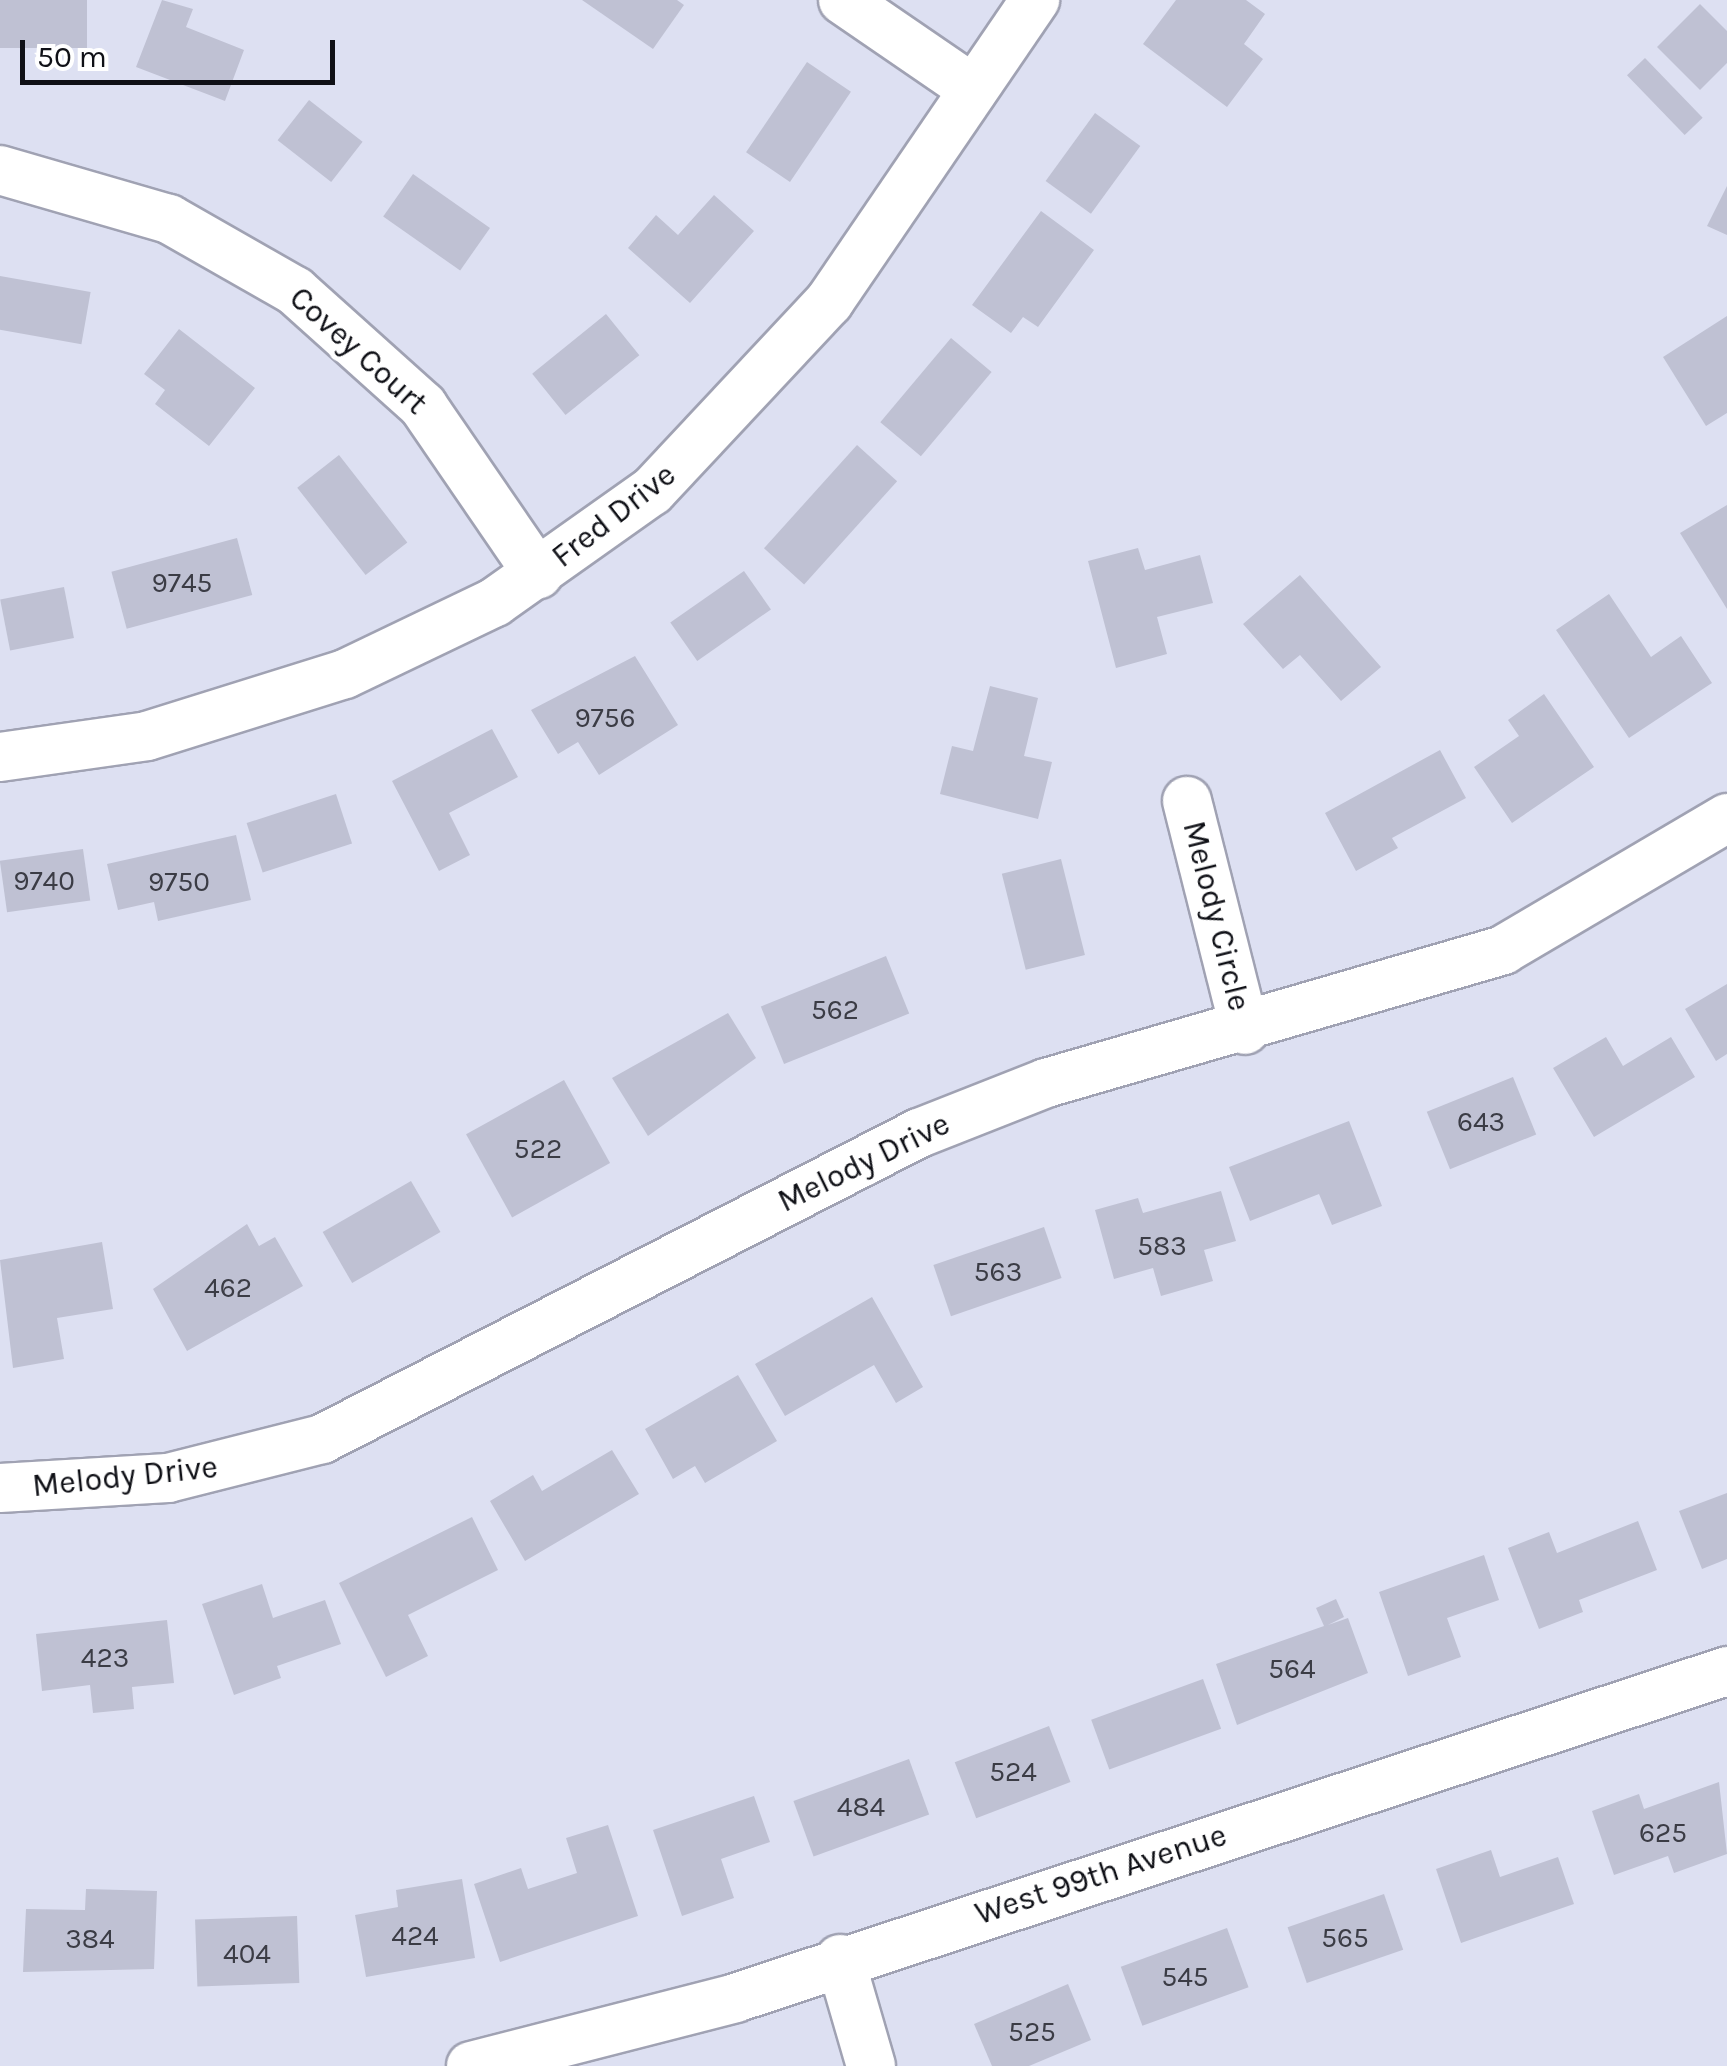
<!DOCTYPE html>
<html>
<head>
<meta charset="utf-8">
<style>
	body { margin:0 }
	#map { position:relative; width:1727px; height:2066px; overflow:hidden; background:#dde0f2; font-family:Karla,sans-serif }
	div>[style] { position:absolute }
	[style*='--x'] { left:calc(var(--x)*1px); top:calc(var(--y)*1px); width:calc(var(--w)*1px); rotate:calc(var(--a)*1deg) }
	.building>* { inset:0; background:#bfc1d3; transform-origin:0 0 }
	.roads { filter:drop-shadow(2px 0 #a0a2b3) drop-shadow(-2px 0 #a0a2b3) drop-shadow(0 2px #a0a2b3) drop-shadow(0 -2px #a0a2b3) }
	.minor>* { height:48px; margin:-24px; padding:0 24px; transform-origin:24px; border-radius:24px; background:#fff }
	span { translate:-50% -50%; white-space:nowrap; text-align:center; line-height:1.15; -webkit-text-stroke:10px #fff; paint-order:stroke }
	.number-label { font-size:28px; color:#3b3c45 }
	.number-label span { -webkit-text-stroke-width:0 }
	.street-label { font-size:32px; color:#0f1016 }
	.scale { position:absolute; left:20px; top:40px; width:315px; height:45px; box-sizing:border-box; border:5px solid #0f1016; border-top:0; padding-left:12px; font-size:30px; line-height:35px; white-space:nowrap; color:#0f1016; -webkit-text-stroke:8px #fff; paint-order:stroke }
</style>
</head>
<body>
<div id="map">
	<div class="building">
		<i style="left:0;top:0;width:87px;height:48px"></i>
		<i style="clip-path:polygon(162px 0,193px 9px,186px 27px,244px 50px,225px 101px,136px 67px)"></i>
		<i style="clip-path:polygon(582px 0,677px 0,684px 5px,653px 49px)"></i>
		<i style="clip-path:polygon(1176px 0,1246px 0,1265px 14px,1244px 44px,1263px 59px,1227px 107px,1143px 44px)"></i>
		<i style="clip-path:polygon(1700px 4px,1727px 31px,1727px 63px,1700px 90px,1657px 47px)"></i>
		<i style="left:1645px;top:58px;width:83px;height:25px;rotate:46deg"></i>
		<i style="left:807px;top:62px;width:53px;height:109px;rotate:34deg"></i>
		<i style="left:309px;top:100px;width:68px;height:51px;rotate:38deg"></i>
		<i style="left:1095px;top:113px;width:56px;height:84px;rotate:36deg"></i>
		<i style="left:413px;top:174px;width:94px;height:52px;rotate:35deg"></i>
		<i style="clip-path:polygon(1727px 186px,1727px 235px,1707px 226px)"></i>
		<i style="clip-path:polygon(714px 195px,754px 231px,690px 303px,628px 248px,656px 215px,678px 235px)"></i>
		<i style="clip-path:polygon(1041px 211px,1094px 250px,1038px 327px,1023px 317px,1011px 333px,972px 305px)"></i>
		<i style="left:0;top:276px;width:92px;height:53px;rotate:10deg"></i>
		<i style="left:606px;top:314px;width:53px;height:95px;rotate:51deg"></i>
		<i style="clip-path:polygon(1727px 316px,1727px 413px,1706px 426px,1663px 357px)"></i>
		<i style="clip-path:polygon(179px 329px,255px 388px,209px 446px,155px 404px,165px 390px,144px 374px)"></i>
		<i style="left:951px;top:338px;width:53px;height:110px;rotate:40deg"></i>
		<i style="left:857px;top:445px;width:54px;height:139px;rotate:42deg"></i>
		<i style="left:339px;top:455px;width:111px;height:53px;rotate:52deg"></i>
		<i style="clip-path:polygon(1727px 505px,1727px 609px,1680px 533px)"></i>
		<i style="left:237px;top:538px;width:59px;height:130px;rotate:75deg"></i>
		<i style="clip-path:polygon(1138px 548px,1145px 570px,1200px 555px,1213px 603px,1157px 617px,1167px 654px,1116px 668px,1088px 561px)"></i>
		<i style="left:744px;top:571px;width:47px;height:90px;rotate:55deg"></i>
		<i style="clip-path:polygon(1300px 575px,1381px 667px,1341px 701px,1300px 655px,1283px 669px,1243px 624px)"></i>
		<i style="left:64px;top:587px;width:52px;height:65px;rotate:79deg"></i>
		<i style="clip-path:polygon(1609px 594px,1651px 657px,1681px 636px,1712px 683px,1629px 738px,1556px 630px)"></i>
		<i style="clip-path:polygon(635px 656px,678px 725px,599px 775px,578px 742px,558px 754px,531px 710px)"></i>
		<i style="clip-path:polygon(990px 686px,1038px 698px,1024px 756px,1052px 762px,1038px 819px,940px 794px,952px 746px,973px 751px)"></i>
		<i style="clip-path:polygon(1544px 694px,1594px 767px,1512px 823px,1474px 767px,1519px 736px,1508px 720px)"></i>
		<i style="clip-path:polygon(492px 729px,518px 777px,449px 813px,470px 855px,439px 871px,392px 781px)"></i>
		<i style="clip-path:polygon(1440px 750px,1466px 798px,1392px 838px,1398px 848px,1356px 871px,1325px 813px)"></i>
		<i style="left:336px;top:794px;width:52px;height:94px;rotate:72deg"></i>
		<i style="clip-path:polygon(236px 835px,251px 900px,158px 921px,154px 902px,118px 910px,107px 864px)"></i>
		<i style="left:83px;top:849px;width:52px;height:84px;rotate:82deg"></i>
		<i style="left:1061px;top:859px;width:99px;height:61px;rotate:76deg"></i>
		<i style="left:886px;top:956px;width:62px;height:135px;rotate:68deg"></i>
		<i style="clip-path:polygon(1727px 984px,1727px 1054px,1716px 1061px,1685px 1009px)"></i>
		<i style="clip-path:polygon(728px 1013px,756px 1058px,648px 1136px,612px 1078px)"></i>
		<i style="clip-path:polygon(1606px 1037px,1623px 1066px,1671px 1037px,1695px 1077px,1594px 1137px,1553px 1068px)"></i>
		<i style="left:1513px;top:1077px;width:62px;height:93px;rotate:68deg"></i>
		<i style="left:564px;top:1080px;width:95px;height:112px;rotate:61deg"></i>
		<i style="clip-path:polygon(1349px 1121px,1382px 1206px,1332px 1225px,1319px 1194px,1250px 1221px,1229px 1167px)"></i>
		<i style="left:411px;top:1181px;width:59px;height:102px;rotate:60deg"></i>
		<i style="clip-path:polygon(1221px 1191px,1236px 1241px,1204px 1250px,1213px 1281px,1161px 1296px,1153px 1268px,1114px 1279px,1095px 1210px,1138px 1198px,1143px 1213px)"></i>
		<i style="clip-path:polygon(247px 1224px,259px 1246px,275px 1237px,303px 1286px,187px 1351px,153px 1289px)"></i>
		<i style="left:1044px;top:1227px;width:54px;height:117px;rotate:71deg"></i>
		<i style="clip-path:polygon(102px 1242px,113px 1309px,57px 1318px,64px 1359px,13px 1368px,0 1260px)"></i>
		<i style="clip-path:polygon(872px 1297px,923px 1387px,896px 1403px,874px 1365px,785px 1416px,755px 1364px)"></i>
		<i style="clip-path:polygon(738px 1375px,777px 1441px,705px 1483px,695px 1466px,673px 1479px,645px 1429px)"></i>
		<i style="clip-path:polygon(612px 1450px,639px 1494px,525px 1561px,490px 1501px,533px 1475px,542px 1491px)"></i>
		<i style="clip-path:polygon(1727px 1493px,1727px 1559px,1702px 1569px,1679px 1511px)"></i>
		<i style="clip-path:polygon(472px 1517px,498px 1570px,408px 1615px,428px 1656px,386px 1677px,339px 1583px)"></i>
		<i style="clip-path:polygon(1638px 1521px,1657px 1570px,1579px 1600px,1583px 1612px,1539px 1629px,1508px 1548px,1549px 1532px,1557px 1553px)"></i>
		<i style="clip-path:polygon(1484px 1555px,1499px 1600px,1447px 1618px,1461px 1657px,1408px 1676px,1379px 1592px)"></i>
		<i style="clip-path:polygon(262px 1584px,273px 1618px,325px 1600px,341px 1644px,277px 1666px,281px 1678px,234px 1695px,202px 1604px)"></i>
		<i style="clip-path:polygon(1336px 1599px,1344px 1617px,1328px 1625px,1348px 1618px,1368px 1673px,1237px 1725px,1216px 1664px,1324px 1626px,1316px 1608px)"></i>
		<i style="clip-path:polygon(167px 1620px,174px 1683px,132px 1687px,134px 1709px,93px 1713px,90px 1685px,42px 1691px,36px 1634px)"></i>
		<i style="left:1203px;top:1679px;width:53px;height:119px;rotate:70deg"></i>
		<i style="left:1049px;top:1726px;width:60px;height:101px;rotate:69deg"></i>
		<i style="left:909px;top:1759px;width:59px;height:123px;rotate:70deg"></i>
		<i style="clip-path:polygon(1719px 1782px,1727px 1854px,1674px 1873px,1668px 1856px,1614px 1875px,1592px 1811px,1639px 1794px,1644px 1809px)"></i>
		<i style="clip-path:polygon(754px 1796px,770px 1842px,721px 1859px,734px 1898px,682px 1916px,653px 1830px)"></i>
		<i style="clip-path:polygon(608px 1825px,638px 1916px,500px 1962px,474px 1884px,521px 1868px,528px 1889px,577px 1873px,566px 1838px)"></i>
		<i style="clip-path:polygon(1491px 1850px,1500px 1877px,1558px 1857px,1574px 1904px,1461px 1943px,1436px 1869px)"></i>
		<i style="clip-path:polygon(462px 1879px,475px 1958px,366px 1977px,355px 1915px,398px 1907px,396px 1890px)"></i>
		<i style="clip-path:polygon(86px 1889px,157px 1891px,154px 1969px,23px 1972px,26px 1909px,85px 1910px)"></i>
		<i style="left:1384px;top:1894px;width:59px;height:102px;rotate:71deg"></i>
		<i style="left:297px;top:1916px;width:67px;height:102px;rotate:88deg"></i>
		<i style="left:1227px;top:1928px;width:63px;height:113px;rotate:70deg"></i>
		<i style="clip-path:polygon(1068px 1984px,1091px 2040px,1029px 2066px,992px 2066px,974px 2024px)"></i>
	</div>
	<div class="roads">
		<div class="minor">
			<i style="--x:843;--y:0;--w:158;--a:34.4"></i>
			<i style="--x:0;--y:170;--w:176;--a:16.2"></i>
			<i style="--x:169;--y:219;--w:145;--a:29.7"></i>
			<i style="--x:295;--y:291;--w:172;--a:41.9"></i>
			<i style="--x:423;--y:406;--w:204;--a:55.6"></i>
			<i style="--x:0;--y:757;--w:148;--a:-8.1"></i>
			<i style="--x:147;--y:736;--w:207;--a:-17.4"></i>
			<i style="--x:345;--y:674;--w:166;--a:-25.6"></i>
			<i style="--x:495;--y:602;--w:192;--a:-35.3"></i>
			<i style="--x:652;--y:491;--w:259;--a:-46.9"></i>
			<i style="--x:829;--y:302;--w:366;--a:-55.7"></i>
			<i style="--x:1187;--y:801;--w:236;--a:75.8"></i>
			<i style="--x:0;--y:1488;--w:168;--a:-3.4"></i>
			<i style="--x:168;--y:1478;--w:159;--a:-14.2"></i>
			<i style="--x:322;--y:1439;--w:671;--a:-27.14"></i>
			<i style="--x:919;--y:1133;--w:136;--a:-21.5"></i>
			<i style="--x:1046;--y:1083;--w:476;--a:-16.2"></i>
			<i style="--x:1503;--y:950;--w:260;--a:-30.5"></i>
			<i style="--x:840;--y:1959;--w:111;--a:73.8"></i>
			<i style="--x:471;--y:2066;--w:273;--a:-14.4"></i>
			<i style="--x:735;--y:1998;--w:1045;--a:-18.24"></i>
		</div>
	</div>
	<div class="number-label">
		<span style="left:182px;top:583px">9745</span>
		<span style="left:605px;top:718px">9756</span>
		<span style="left:44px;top:881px">9740</span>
		<span style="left:179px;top:882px">9750</span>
		<span style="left:835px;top:1010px">562</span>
		<span style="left:1481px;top:1122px">643</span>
		<span style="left:538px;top:1149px">522</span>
		<span style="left:1162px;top:1246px">583</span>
		<span style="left:998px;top:1272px">563</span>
		<span style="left:228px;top:1288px">462</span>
		<span style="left:105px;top:1658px">423</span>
		<span style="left:1292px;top:1669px">564</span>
		<span style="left:1013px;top:1772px">524</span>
		<span style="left:861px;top:1807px">484</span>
		<span style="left:1663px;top:1833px">625</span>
		<span style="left:415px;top:1936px">424</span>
		<span style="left:1345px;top:1938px">565</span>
		<span style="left:90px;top:1939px">384</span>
		<span style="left:247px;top:1954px">404</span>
		<span style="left:1185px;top:1977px">545</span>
		<span style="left:1032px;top:2032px">525</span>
	</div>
	<div class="street-label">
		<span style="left:358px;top:351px;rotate:42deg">Covey Court</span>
		<span style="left:614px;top:516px;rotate:-38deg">Fred Drive</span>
		<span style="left:1216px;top:916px;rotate:76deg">Melody Circle</span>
		<span style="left:864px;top:1163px;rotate:-26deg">Melody Drive</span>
		<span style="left:125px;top:1477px;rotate:-6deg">Melody Drive</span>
		<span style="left:1101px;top:1875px;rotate:-18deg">West 99th Avenue</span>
	</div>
	<div class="scale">50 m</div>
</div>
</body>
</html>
